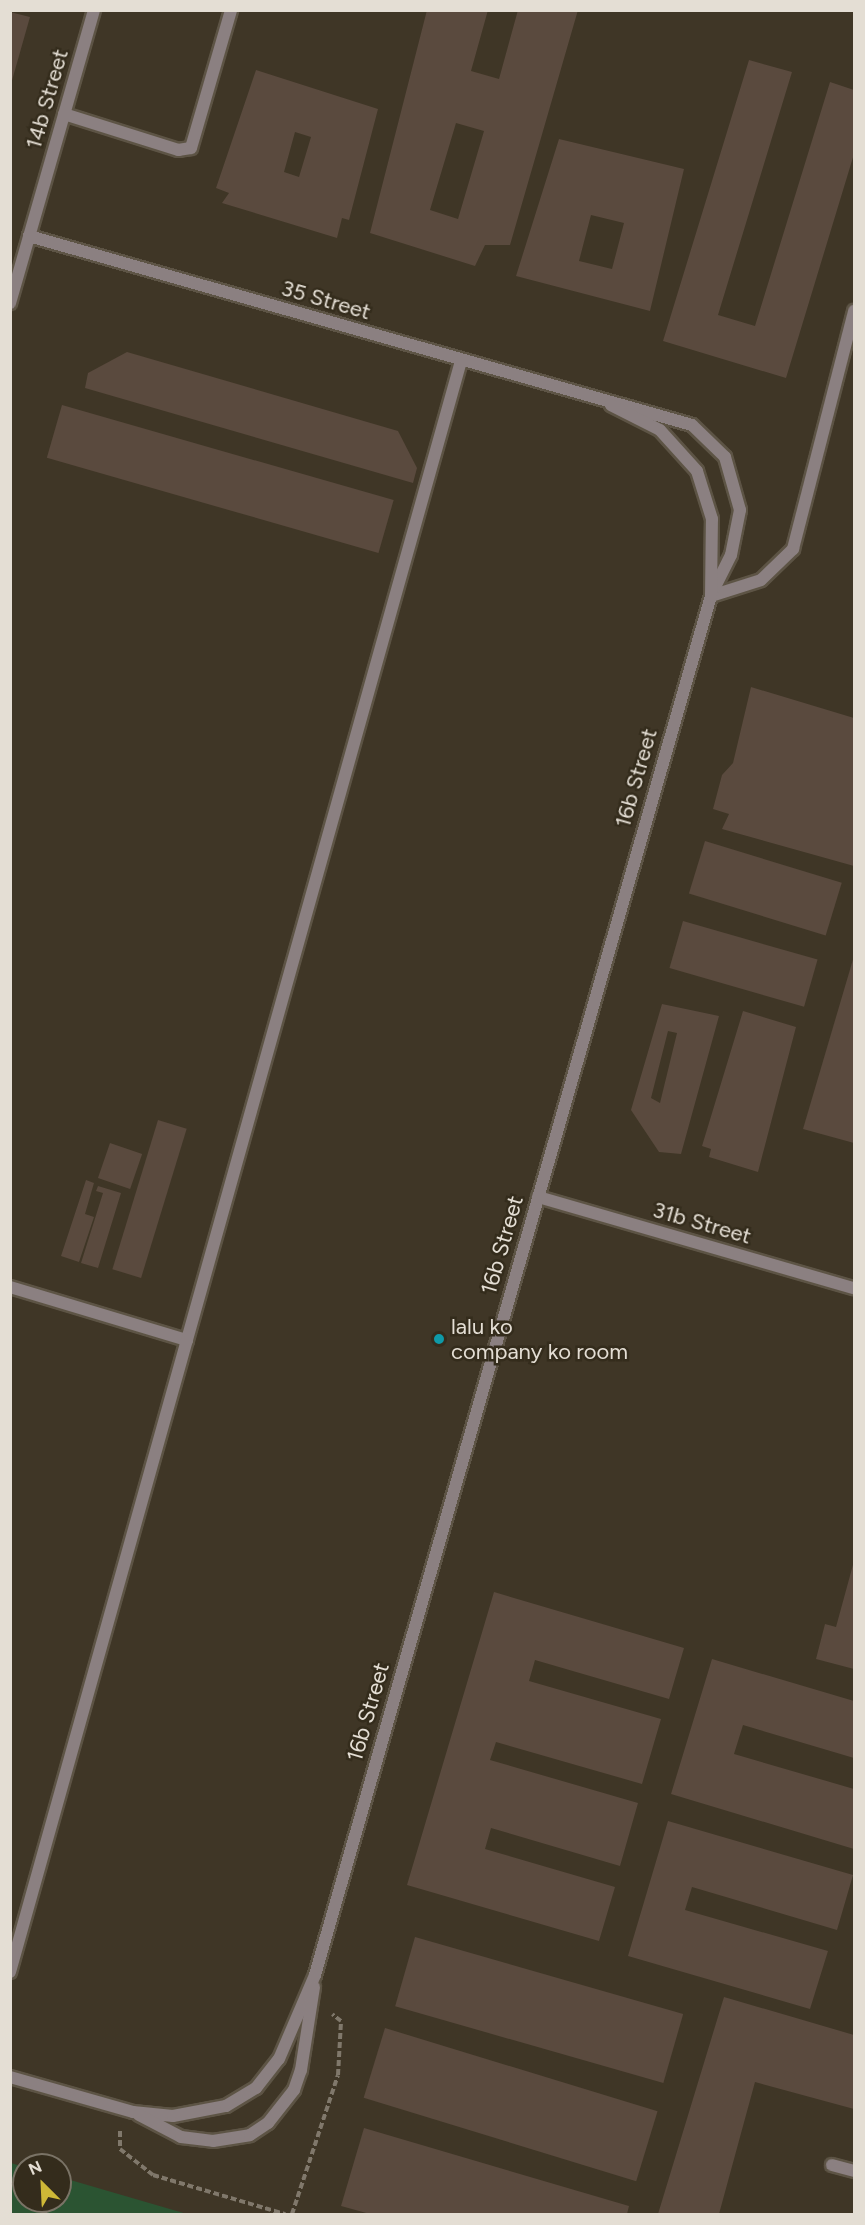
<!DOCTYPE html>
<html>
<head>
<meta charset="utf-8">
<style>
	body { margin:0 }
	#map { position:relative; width:865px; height:2225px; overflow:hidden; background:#3f3626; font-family:Figtree,sans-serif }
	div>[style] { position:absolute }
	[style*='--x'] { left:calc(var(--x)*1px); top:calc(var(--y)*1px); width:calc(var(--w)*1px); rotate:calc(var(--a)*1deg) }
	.green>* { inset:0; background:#2b5432 }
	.building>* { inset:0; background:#5a4a3e; transform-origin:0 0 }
	.path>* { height:4px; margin-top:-2px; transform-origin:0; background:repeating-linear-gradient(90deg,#80786b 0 6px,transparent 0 9px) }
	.roads { filter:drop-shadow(2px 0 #5d5445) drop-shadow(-2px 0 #5d5445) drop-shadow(0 2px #5d5445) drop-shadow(0 -2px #5d5445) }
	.lane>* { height:12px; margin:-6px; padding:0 6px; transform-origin:6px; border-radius:6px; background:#8b8081 }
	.street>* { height:12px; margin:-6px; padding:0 6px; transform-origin:6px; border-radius:6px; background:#8b8081 }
	.dots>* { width:16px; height:16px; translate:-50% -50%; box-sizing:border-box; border:3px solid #342c1c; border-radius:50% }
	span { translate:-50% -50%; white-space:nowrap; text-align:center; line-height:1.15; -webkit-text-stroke:5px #342c1c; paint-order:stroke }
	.street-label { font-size:22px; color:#e4ded4 }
	.poi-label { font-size:22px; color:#e4ded4 }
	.left { translate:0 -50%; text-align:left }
	.frame { position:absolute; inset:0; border:12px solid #e4ded4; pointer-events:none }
	.north { position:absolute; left:12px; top:2153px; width:60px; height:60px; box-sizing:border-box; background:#342c1c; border:2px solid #7a7366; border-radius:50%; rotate:336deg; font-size:16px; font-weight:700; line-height:24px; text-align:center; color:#e4ded4 }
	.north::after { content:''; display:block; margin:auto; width:21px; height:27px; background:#cfb837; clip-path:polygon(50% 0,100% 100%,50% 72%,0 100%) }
</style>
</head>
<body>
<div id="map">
	<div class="green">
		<i style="clip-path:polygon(11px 2163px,24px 2167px,24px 2201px,60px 2201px,60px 2177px,187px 2214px,11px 2214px)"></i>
	</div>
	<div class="building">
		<i style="clip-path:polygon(evenodd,427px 10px,488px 10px,471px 71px,499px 79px,518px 10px,578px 10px,510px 245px,485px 245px,475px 266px,370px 233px,427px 10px,456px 123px,484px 131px,458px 219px,430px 210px,456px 123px)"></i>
		<i style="clip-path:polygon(10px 12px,30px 17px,11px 84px,10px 84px)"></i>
		<i style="clip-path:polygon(749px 60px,792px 72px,718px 315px,755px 326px,830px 82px,854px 90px,854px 154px,786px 378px,663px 341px)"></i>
		<i style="clip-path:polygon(evenodd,256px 70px,378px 109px,349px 220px,342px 218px,337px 238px,222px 203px,229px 193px,216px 188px,256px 70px,295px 132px,311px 137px,299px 177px,284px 172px,295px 132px)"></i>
		<i style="clip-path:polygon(evenodd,559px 139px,684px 169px,650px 311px,516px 276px,559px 139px,591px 215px,624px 223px,612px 269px,579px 261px,591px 215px)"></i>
		<i style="clip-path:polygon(127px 352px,398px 431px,417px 468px,413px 483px,85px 388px,88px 373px)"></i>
		<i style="left:62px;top:405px;width:345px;height:55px;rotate:16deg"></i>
		<i style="clip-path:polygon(751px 687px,854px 718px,854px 866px,722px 829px,729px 814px,713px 809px,722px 775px,733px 763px)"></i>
		<i style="left:705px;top:841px;width:143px;height:55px;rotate:17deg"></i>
		<i style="left:683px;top:921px;width:140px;height:49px;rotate:16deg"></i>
		<i style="clip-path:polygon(854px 956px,854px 1143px,803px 1129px)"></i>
		<i style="clip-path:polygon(evenodd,662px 1004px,719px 1016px,681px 1154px,659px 1152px,631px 1110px,662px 1004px,668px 1031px,677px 1033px,660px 1103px,651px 1098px,668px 1031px)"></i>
		<i style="clip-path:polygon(743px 1011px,796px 1027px,758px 1172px,709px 1157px,711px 1149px,702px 1146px)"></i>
		<i style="left:158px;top:1120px;width:30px;height:156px;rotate:17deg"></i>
		<i style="left:110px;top:1143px;width:34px;height:37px;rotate:19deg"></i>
		<i style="clip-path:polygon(86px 1180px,94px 1183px,85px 1214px,94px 1217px,79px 1262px,61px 1256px)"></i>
		<i style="clip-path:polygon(98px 1186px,121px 1193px,98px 1268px,81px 1263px,103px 1193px,96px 1191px)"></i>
		<i style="clip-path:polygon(854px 1561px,854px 1669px,816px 1659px,825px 1624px,836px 1627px)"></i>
		<i style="clip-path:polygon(494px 1592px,684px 1648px,669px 1699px,535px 1660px,529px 1681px,661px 1719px,642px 1784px,496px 1742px,490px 1760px,638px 1803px,620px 1866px,491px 1828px,485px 1849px,615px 1887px,599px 1941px,407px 1885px)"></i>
		<i style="clip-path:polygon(712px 1659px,854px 1701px,854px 1758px,743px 1725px,734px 1754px,854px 1789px,854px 1849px,671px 1794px)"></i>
		<i style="clip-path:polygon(668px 1821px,853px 1875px,837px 1930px,692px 1887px,685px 1910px,828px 1951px,810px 2009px,628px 1956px)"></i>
		<i style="left:415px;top:1937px;width:279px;height:72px;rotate:16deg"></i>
		<i style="clip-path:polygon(724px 1997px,854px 2035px,854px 2109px,755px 2082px,719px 2214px,658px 2214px)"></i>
		<i style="left:385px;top:2028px;width:285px;height:73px;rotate:17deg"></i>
		<i style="clip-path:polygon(364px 2128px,629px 2206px,627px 2214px,370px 2214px,341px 2206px)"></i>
	</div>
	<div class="path">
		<i style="--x:120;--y:2131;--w:18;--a:90"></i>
		<i style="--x:120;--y:2149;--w:42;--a:38.2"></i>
		<i style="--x:153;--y:2175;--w:138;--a:16.5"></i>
		<i style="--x:292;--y:2214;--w:146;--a:-71.7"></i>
		<i style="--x:338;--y:2075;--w:54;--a:-86.8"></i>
		<i style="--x:341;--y:2021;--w:11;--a:-142"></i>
	</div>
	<div class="roads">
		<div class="lane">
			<i style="--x:64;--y:114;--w:120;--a:17.5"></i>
			<i style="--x:178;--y:150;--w:13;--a:-9"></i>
			<i style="--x:191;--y:148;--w:144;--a:-73.8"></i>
			<i style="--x:711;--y:596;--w:52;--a:-17.7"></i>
			<i style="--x:761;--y:580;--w:45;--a:-44.1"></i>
			<i style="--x:793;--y:549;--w:246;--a:-75.6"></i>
			<i style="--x:10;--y:1287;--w:185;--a:16.7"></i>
			<i style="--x:10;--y:1972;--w:1673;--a:-74.36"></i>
			<i style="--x:832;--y:2165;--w:23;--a:15"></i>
		</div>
		<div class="street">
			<i style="--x:29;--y:236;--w:689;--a:15.91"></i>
			<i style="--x:692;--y:425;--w:46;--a:44.1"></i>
			<i style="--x:725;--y:457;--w:55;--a:74.2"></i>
			<i style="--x:740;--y:510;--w:46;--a:101.3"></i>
			<i style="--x:731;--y:555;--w:42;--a:116.6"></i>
			<i style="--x:10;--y:303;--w:305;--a:-74"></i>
			<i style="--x:538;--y:1197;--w:329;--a:16.1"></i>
			<i style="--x:10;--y:2077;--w:128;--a:15.9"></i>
			<i style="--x:133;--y:2112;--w:40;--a:5.7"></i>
			<i style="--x:173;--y:2116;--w:54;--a:-10.7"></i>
			<i style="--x:226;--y:2106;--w:35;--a:-31"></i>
			<i style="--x:256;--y:2088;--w:37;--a:-52"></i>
			<i style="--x:279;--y:2059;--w:91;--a:-66.8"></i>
			<i style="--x:315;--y:1975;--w:1435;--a:-73.98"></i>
			<i style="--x:711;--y:596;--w:77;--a:-89.3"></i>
			<i style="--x:712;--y:519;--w:50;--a:-107.4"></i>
			<i style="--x:697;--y:471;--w:55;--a:-132.1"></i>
			<i style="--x:660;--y:430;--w:55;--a:-153"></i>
			<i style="--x:139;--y:2115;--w:47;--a:27.6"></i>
			<i style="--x:181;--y:2137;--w:32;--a:7"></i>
			<i style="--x:213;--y:2141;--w:37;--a:-9"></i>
			<i style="--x:250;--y:2135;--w:22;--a:-34"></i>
			<i style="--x:268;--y:2123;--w:42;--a:-51.8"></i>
			<i style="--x:294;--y:2090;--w:21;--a:-71"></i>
			<i style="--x:301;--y:2070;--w:84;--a:-81.1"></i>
		</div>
	</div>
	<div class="dots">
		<i style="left:439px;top:1339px;background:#0f9aa8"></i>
	</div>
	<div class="street-label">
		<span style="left:47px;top:99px;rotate:-74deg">14b Street</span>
		<span style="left:326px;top:300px;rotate:16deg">35 Street</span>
		<span style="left:636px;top:778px;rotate:-74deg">16b Street</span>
		<span style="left:702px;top:1223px;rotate:16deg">31b Street</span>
		<span style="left:502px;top:1245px;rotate:-74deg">16b Street</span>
		<span style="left:368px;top:1712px;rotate:-74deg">16b Street</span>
	</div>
	<div class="poi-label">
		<span class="left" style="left:451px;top:1339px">lalu ko<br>company ko room</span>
	</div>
	<div class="frame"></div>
	<div class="north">N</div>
</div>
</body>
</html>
